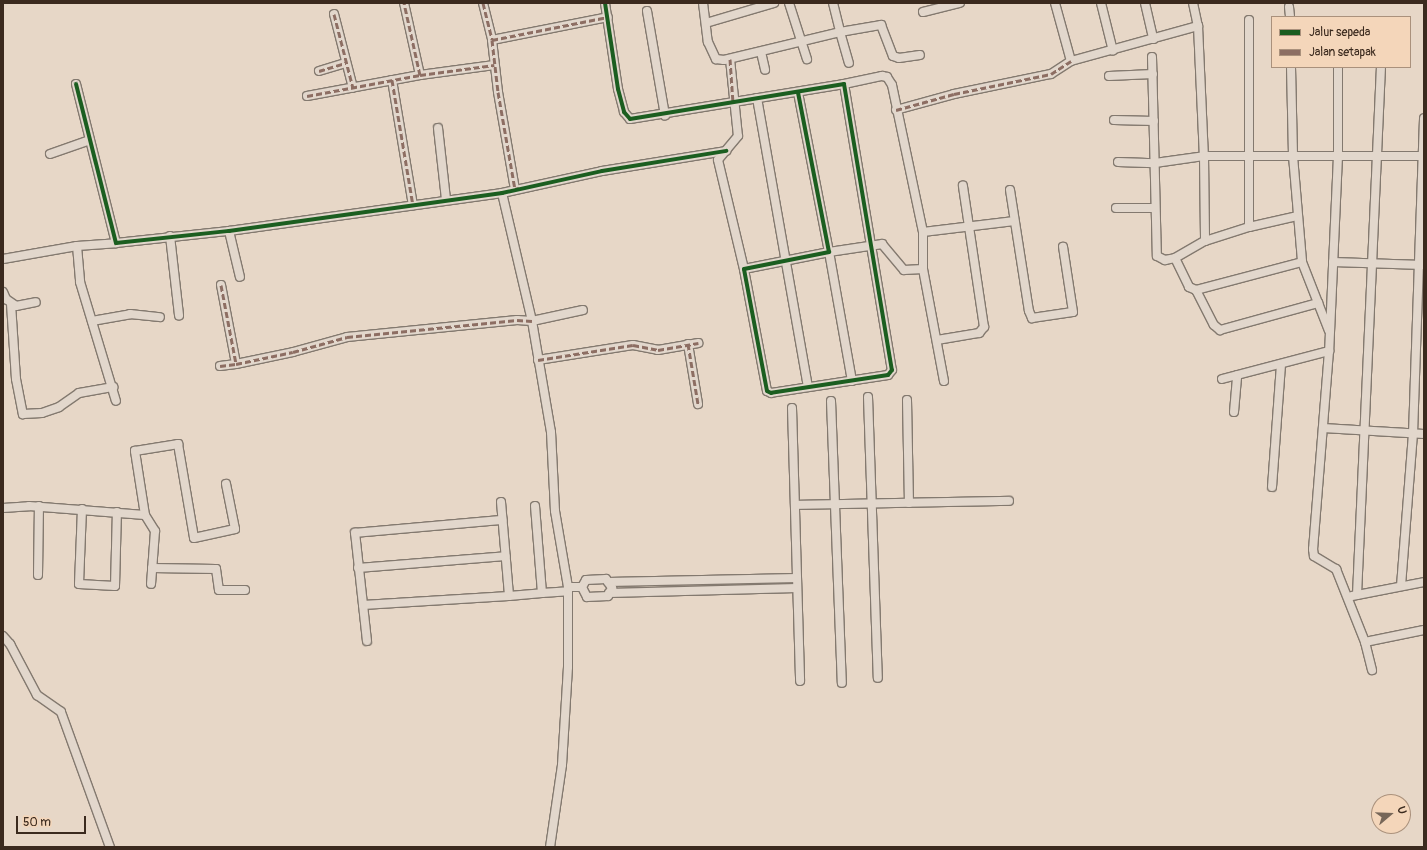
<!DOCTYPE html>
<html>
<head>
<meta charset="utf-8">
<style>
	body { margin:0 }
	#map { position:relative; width:1427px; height:850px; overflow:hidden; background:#e7d7c7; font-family:Pangolin,sans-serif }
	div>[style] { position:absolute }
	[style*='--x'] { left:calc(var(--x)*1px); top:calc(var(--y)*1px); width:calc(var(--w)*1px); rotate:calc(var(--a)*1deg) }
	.roads { filter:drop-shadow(1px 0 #83796f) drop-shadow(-1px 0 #83796f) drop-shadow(0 1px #83796f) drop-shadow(0 -1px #83796f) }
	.minor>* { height:8px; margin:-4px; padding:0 4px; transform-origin:4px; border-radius:4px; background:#e2d7cc }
	.quiet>* { height:3px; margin-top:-1.5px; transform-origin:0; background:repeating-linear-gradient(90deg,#8d6e63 0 6px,transparent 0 9px) }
	.cycleway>* { height:4px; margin:-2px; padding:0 2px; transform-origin:2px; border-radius:2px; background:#1b5e20 }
	span { translate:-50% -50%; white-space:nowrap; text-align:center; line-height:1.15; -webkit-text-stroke:3px #f4d6ba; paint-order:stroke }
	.frame { position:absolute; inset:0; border:4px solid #3b2a1e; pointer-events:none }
	.legend { position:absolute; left:1271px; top:16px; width:140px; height:52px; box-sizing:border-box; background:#f4d6ba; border:1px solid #aa917c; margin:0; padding:5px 7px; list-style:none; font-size:12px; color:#3b2a1e }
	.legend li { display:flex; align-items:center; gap:8px; height:20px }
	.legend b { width:20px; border:1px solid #aa917c }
	.north { position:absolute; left:1371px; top:794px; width:40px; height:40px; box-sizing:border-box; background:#f4d6ba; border:1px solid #aa917c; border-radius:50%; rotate:71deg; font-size:11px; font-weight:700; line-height:16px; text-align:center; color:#3b2a1e }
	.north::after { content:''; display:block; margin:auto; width:14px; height:18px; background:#776759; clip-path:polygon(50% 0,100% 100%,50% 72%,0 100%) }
	.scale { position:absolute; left:16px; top:816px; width:70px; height:18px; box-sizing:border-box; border:2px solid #3b2a1e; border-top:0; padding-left:5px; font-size:12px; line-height:14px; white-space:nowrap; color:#3b2a1e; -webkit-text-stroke:3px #f4d6ba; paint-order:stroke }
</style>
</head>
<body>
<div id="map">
	<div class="roads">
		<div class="minor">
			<i style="--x:483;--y:3;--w:38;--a:76"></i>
			<i style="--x:492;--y:40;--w:52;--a:83.4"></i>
			<i style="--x:498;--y:92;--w:98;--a:80.1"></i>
			<i style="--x:605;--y:3;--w:87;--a:81.4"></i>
			<i style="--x:618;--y:89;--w:24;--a:75"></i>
			<i style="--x:624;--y:112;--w:9;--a:49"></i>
			<i style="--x:630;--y:119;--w:217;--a:-9.3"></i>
			<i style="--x:844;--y:84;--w:290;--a:80.5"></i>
			<i style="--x:892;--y:370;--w:6;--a:129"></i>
			<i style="--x:888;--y:375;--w:118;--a:171.3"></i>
			<i style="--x:771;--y:393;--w:4;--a:-153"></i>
			<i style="--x:767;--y:391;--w:124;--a:-100.7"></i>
			<i style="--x:744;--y:269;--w:87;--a:-11.3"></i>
			<i style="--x:829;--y:252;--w:163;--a:-101"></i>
			<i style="--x:703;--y:3;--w:39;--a:83"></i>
			<i style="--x:708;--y:42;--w:19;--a:65"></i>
			<i style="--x:716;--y:59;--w:8;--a:7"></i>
			<i style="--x:724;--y:60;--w:119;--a:-13.6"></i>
			<i style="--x:840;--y:32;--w:32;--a:74"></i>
			<i style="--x:789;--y:3;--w:59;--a:72.2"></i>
			<i style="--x:833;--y:3;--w:30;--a:76"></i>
			<i style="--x:840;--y:32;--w:42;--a:-9.7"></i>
			<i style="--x:881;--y:25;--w:33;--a:69"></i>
			<i style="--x:893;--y:56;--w:6;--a:18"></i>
			<i style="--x:899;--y:58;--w:21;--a:-8"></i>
			<i style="--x:1055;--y:3;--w:60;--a:74.6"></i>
			<i style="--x:1101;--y:3;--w:49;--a:76"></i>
			<i style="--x:1145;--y:3;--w:37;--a:77"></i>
			<i style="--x:1193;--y:3;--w:24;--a:78"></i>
			<i style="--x:1198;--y:26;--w:130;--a:87.4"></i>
			<i style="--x:1204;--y:156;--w:85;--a:89.3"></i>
			<i style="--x:1289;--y:7;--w:10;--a:84"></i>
			<i style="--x:647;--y:11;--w:106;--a:80.2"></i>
			<i style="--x:923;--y:12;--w:38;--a:-14"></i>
			<i style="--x:334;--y:14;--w:76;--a:75.6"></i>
			<i style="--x:1249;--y:20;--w:207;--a:90"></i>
			<i style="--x:706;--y:23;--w:71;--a:-16.4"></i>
			<i style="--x:492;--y:40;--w:118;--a:-11.2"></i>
			<i style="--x:761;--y:52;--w:18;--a:77"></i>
			<i style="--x:1152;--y:57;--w:199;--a:88.6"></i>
			<i style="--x:1157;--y:256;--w:9;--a:27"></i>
			<i style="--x:1165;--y:260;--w:10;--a:-11"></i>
			<i style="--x:1175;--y:258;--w:34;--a:-30"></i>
			<i style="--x:1205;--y:241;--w:46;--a:-17.7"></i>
			<i style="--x:1249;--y:227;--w:49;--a:-12.9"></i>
			<i style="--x:730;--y:59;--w:77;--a:84.1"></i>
			<i style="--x:738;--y:136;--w:31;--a:130"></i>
			<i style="--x:718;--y:160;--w:112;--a:76.6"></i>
			<i style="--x:1291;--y:67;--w:89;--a:88.7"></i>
			<i style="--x:1293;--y:156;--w:106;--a:85.1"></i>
			<i style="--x:1302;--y:262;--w:74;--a:68.6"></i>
			<i style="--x:1338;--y:67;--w:89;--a:90"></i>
			<i style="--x:1338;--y:156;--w:195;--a:92.6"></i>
			<i style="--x:1329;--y:351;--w:199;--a:94.6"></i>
			<i style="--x:1313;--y:549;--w:7;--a:82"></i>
			<i style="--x:1314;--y:556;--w:26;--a:31"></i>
			<i style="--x:1336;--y:569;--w:79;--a:68.3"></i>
			<i style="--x:1365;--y:642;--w:29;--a:76"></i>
			<i style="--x:319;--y:71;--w:28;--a:-17"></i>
			<i style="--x:420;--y:75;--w:75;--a:-7.7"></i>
			<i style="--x:1109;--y:76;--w:44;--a:-2.6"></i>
			<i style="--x:392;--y:80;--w:127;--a:80.5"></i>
			<i style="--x:76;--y:84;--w:164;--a:75.9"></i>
			<i style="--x:116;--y:243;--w:114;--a:-6.1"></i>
			<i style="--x:229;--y:231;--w:276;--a:-7.9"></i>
			<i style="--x:502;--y:193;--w:102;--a:-12.4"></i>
			<i style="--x:602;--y:171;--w:126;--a:-9.2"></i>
			<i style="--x:844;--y:84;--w:39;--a:-12"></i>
			<i style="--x:882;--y:76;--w:5;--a:11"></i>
			<i style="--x:887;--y:77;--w:9;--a:58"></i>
			<i style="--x:892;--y:85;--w:150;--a:78.1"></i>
			<i style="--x:923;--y:232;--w:37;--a:90"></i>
			<i style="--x:923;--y:269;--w:114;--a:79.4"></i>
			<i style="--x:307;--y:96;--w:115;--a:-10.5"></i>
			<i style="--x:420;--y:75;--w:74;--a:-102.5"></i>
			<i style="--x:757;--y:98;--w:293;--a:80"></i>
			<i style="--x:896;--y:110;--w:60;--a:-15.4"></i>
			<i style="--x:954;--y:94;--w:99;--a:-11.7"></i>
			<i style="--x:1051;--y:74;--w:24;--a:-33"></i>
			<i style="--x:1071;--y:61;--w:132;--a:-15.4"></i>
			<i style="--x:1114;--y:120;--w:40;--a:1.4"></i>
			<i style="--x:438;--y:128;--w:71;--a:83.6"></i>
			<i style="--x:50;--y:154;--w:42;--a:-19.3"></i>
			<i style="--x:1118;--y:162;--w:37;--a:2"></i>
			<i style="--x:1155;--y:163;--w:49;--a:-8.1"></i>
			<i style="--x:1204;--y:156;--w:220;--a:0"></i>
			<i style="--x:1010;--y:190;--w:122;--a:81.1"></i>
			<i style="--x:1029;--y:311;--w:8;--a:67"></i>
			<i style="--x:1032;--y:318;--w:41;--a:-8.3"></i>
			<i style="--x:1073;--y:312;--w:66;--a:-98.7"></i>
			<i style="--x:502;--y:193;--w:131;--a:76.8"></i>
			<i style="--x:532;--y:321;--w:113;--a:80.3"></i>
			<i style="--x:551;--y:432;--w:79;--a:87.1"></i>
			<i style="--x:555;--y:511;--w:77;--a:80.3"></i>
			<i style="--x:568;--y:587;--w:80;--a:90"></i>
			<i style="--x:568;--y:667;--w:98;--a:93.5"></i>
			<i style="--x:562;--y:765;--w:83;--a:98.3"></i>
			<i style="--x:1116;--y:208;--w:38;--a:0"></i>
			<i style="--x:229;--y:231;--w:47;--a:76.6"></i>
			<i style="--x:923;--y:232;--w:92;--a:-6.9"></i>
			<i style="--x:170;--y:236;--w:80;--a:83.5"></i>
			<i style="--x:77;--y:246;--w:36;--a:85"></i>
			<i style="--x:80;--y:282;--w:124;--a:73.2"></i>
			<i style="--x:1175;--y:258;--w:32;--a:64"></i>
			<i style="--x:1189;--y:287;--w:8;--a:23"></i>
			<i style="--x:3;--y:259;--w:75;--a:-10"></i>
			<i style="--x:77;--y:246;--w:39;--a:-4"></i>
			<i style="--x:1302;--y:262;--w:110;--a:165.2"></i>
			<i style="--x:1196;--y:290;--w:39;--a:63"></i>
			<i style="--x:1214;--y:325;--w:8;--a:40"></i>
			<i style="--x:1220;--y:330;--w:102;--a:-15.4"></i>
			<i style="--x:1333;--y:262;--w:90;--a:1.9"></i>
			<i style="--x:221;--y:285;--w:80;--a:79.2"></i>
			<i style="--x:236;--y:364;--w:58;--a:-11.9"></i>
			<i style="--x:293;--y:352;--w:56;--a:-15.5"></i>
			<i style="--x:347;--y:337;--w:171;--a:-5.7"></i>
			<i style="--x:517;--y:320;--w:15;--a:4"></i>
			<i style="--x:532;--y:321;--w:52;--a:-12.2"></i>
			<i style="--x:3;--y:292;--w:8;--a:67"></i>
			<i style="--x:6;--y:299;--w:12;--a:35"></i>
			<i style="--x:16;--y:306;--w:20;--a:-11"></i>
			<i style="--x:11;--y:304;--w:75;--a:86.2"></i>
			<i style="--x:16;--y:379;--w:36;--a:79"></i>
			<i style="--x:23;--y:414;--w:19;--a:-3"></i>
			<i style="--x:42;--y:413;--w:18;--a:-19"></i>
			<i style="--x:59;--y:407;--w:24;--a:-35"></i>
			<i style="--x:79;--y:393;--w:35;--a:-10"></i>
			<i style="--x:92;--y:321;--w:39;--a:-10"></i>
			<i style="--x:130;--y:314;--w:30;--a:6"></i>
			<i style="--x:937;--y:340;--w:43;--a:-9.5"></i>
			<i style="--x:979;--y:333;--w:8;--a:-50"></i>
			<i style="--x:984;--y:327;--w:143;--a:-98.5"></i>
			<i style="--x:688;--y:344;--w:61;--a:80.5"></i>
			<i style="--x:538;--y:360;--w:96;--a:-9"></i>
			<i style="--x:633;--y:345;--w:25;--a:11"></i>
			<i style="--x:658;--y:350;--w:41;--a:-9.9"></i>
			<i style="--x:220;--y:366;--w:16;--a:-7"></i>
			<i style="--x:1222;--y:379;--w:111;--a:-14.7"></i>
			<i style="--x:852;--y:381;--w:131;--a:-100.1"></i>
			<i style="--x:829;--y:252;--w:54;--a:-8.6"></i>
			<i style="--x:882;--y:244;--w:34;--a:50"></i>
			<i style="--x:904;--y:270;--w:19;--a:-3"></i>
			<i style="--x:868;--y:397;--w:281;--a:88"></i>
			<i style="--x:907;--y:400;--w:103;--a:88.9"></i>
			<i style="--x:831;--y:401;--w:282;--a:87.8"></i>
			<i style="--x:792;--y:408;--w:273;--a:88.3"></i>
			<i style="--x:1234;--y:412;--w:37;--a:-85"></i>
			<i style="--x:1323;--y:428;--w:101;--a:3.4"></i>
			<i style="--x:1272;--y:487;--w:123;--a:-85.8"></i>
			<i style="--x:501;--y:502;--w:94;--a:85.1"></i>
			<i style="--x:509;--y:596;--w:33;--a:-5"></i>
			<i style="--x:795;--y:505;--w:214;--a:-1.1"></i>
			<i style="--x:535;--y:506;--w:87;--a:85.4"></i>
			<i style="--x:542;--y:593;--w:26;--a:-4"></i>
			<i style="--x:3;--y:508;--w:26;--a:-4"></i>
			<i style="--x:29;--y:506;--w:116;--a:4.4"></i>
			<i style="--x:145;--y:515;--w:19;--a:58"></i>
			<i style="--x:155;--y:531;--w:53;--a:94.3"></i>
			<i style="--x:82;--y:509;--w:75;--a:92.3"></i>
			<i style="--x:79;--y:584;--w:36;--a:3"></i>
			<i style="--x:115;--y:586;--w:74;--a:-88.5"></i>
			<i style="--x:145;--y:515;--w:65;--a:-98.9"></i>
			<i style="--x:135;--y:451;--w:44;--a:-9.2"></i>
			<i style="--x:178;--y:444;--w:95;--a:80.3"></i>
			<i style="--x:194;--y:538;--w:42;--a:-12.4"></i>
			<i style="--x:235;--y:529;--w:46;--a:-101.3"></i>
			<i style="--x:152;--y:568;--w:64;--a:0.9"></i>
			<i style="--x:216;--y:569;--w:21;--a:82"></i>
			<i style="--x:219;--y:590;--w:26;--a:0"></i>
			<i style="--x:358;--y:568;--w:148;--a:-4.6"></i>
			<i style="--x:38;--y:575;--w:69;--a:-89.2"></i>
			<i style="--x:608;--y:582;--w:189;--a:-1.2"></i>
			<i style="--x:1401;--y:586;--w:152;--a:-85.5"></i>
			<i style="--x:1413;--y:434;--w:316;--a:-88"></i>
			<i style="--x:568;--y:587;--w:14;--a:0"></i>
			<i style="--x:582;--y:587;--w:8;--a:-60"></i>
			<i style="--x:586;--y:580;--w:20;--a:-3"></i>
			<i style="--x:606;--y:579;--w:11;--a:56"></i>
			<i style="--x:612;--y:588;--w:9;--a:117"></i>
			<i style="--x:608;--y:596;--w:21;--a:177"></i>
			<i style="--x:587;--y:597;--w:11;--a:-117"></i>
			<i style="--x:609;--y:593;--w:188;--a:-1.5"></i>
			<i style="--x:1357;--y:595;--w:529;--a:-87.4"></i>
			<i style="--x:1352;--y:596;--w:73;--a:-11"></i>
			<i style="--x:363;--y:605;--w:146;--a:-3.5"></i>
			<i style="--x:3;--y:636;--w:11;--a:49"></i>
			<i style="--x:10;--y:644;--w:58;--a:62.1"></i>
			<i style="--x:37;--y:695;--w:29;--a:35"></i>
			<i style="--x:61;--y:712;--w:144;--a:70.1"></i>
			<i style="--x:367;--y:641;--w:109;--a:-96.3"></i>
			<i style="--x:355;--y:533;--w:148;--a:-5.1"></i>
			<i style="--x:1365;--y:642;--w:60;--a:-11.5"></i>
		</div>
	</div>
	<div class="quiet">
		<i style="--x:483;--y:3;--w:38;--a:76"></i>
		<i style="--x:492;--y:40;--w:52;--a:83.4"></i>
		<i style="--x:498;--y:92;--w:98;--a:80.1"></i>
		<i style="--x:515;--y:189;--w:4;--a:-14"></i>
		<i style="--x:334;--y:14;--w:76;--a:75.6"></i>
		<i style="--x:492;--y:40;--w:118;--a:-11.2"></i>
		<i style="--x:730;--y:59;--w:44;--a:86.1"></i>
		<i style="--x:319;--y:71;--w:28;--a:-17"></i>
		<i style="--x:420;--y:75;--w:75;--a:-7.7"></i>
		<i style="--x:392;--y:80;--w:127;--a:80.5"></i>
		<i style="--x:307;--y:96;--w:115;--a:-10.5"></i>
		<i style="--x:420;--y:75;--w:74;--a:-102.5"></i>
		<i style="--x:896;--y:110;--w:60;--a:-15.4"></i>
		<i style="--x:954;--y:94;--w:99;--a:-11.7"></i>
		<i style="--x:1051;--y:74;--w:24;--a:-33"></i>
		<i style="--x:221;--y:285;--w:80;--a:79.2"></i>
		<i style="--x:236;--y:364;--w:58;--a:-11.9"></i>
		<i style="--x:293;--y:352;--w:56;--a:-15.5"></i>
		<i style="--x:347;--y:337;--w:171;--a:-5.7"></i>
		<i style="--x:517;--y:320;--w:15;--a:4"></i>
		<i style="--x:688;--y:344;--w:61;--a:80.5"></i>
		<i style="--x:538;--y:360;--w:96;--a:-9"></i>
		<i style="--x:633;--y:345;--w:25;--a:11"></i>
		<i style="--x:658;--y:350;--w:41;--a:-9.9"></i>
		<i style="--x:220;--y:366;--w:16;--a:-7"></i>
	</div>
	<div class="cycleway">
		<i style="--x:605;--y:3;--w:87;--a:81.4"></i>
		<i style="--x:618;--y:89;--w:24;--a:75"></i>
		<i style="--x:624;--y:112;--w:9;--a:49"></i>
		<i style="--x:630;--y:119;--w:217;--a:-9.3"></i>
		<i style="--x:844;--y:84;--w:290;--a:80.5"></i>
		<i style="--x:892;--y:370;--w:6;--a:129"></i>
		<i style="--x:888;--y:375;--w:118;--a:171.3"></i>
		<i style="--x:771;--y:393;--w:4;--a:-153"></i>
		<i style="--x:767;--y:391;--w:124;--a:-100.7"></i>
		<i style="--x:744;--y:269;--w:87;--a:-11.3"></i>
		<i style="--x:829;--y:252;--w:163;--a:-101"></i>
		<i style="--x:76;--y:84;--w:164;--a:75.9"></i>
		<i style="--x:116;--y:243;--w:114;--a:-6.1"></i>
		<i style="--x:229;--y:231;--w:276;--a:-7.9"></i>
		<i style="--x:502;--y:193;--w:102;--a:-12.4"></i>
		<i style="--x:602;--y:171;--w:126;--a:-9.2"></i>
	</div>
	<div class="frame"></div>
	<ul class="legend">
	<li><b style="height:5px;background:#1b5e20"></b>Jalur sepeda</li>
	<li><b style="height:5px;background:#8d6e63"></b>Jalan setapak</li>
	</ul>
	<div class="north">U</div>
	<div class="scale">50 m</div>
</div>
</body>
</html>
